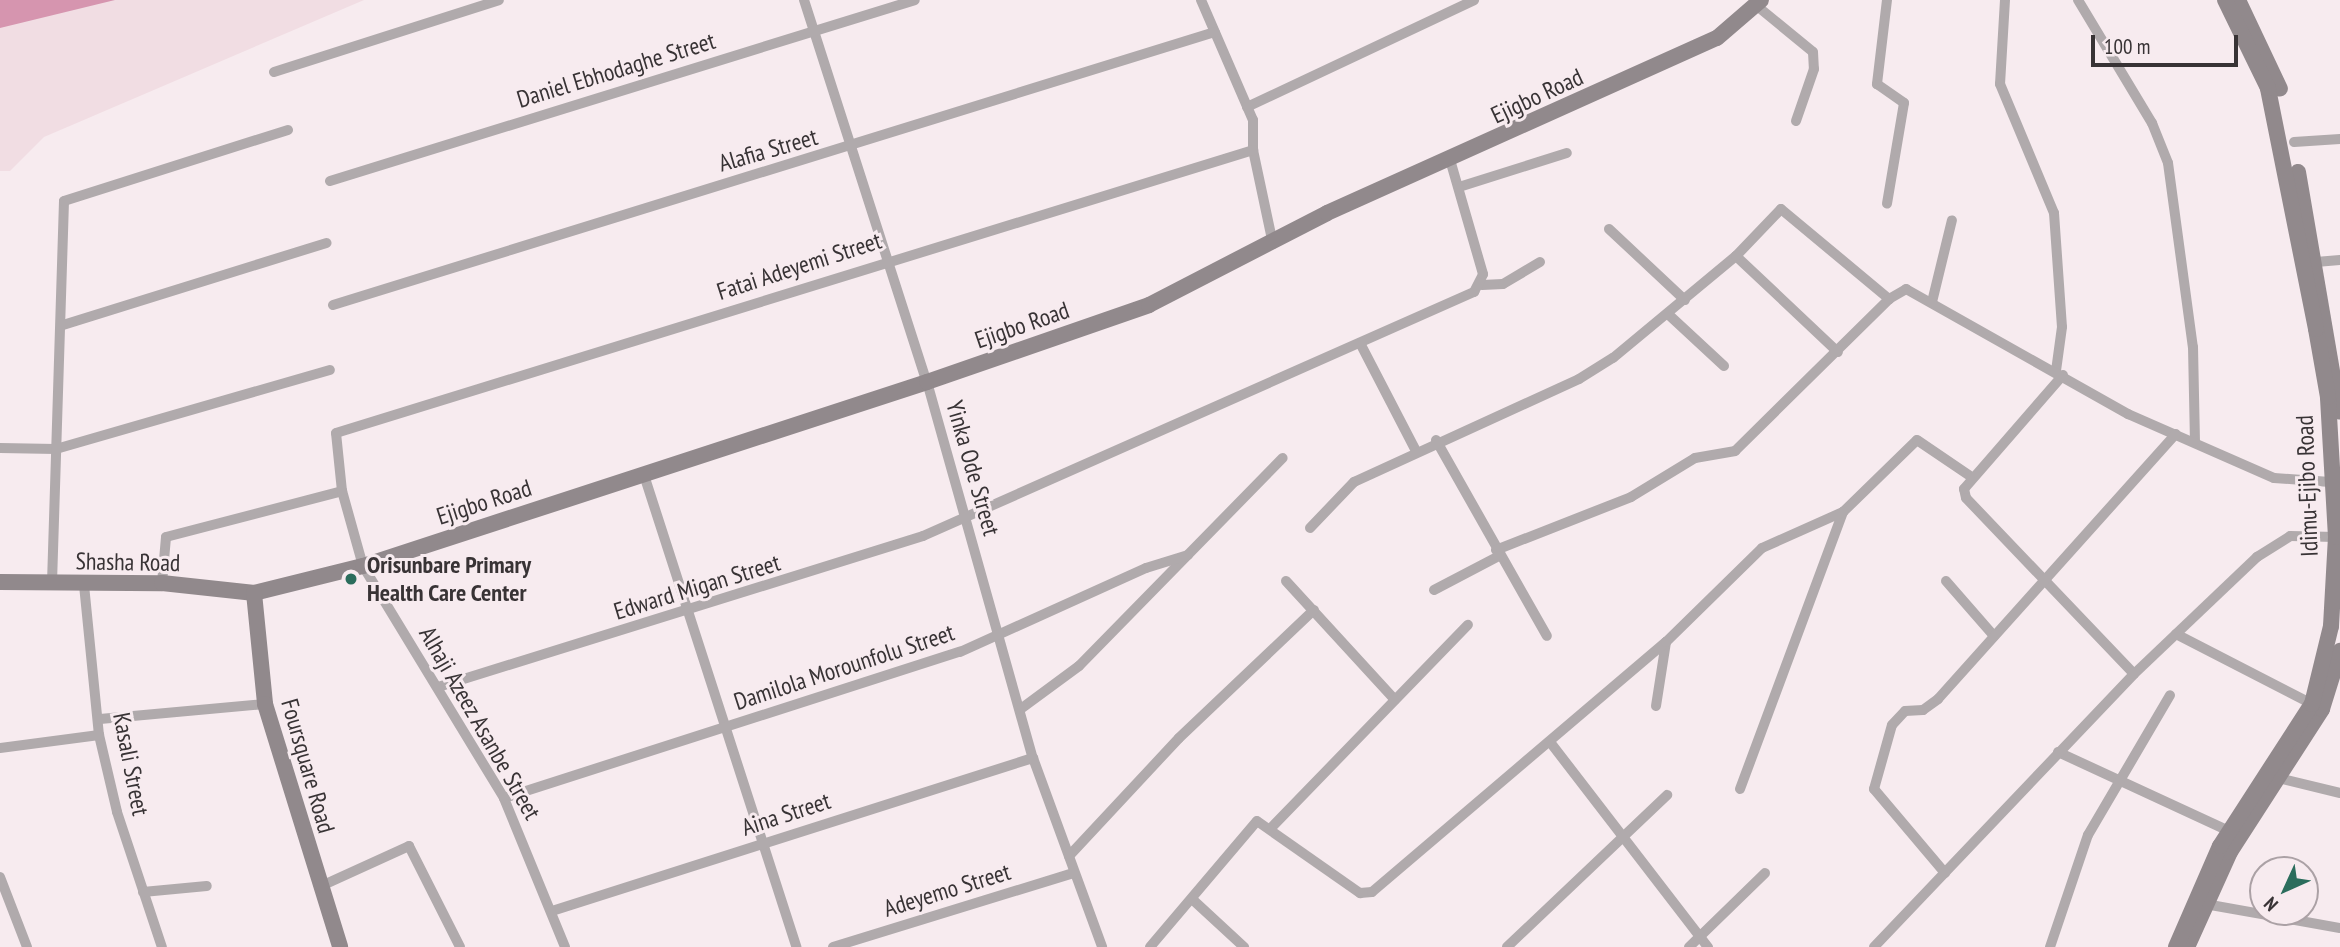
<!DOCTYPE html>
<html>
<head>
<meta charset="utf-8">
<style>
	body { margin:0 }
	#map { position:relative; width:2340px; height:947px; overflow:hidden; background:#f7ebef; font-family:"PT Sans Narrow",sans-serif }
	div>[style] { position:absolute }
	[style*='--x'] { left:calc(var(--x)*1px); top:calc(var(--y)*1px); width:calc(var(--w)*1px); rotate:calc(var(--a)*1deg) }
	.built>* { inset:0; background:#f1dde3 }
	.forest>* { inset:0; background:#d695af }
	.street>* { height:10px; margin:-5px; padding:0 5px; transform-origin:5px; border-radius:5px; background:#b0aaac }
	.secondary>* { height:16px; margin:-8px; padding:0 8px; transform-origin:8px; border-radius:8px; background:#91898c }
	.dots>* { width:19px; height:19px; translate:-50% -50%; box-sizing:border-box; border:4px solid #f7ebef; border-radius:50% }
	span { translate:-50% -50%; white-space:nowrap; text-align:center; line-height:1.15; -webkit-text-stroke:6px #f7ebef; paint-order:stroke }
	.street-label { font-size:24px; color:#383335 }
	.poi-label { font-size:24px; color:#383335; font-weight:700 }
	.left { translate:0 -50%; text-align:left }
	.north { position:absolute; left:2249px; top:856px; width:70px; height:70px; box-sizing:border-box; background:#f7ebef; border:2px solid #aba1a5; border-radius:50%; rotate:225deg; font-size:19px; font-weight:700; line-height:28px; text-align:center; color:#383335 }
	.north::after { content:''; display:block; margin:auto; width:24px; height:32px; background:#2b6d5c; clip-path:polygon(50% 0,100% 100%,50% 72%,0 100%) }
	.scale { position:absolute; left:2091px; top:35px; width:147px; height:32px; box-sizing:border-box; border:4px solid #383335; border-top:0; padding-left:9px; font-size:21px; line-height:24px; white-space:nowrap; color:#383335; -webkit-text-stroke:5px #f7ebef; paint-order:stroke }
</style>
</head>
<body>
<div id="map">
	<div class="built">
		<i style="clip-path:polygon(0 0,364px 0,44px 137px,10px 171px,0 171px)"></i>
	</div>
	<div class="forest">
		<i style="clip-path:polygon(0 0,115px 0,0 28px)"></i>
	</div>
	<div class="street">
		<i style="--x:804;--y:0;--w:401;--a:72.2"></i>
		<i style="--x:927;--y:382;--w:391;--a:74.3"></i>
		<i style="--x:1033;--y:758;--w:201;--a:69.9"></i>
		<i style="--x:1201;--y:0;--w:131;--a:66.6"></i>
		<i style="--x:1253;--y:120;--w:30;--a:90"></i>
		<i style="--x:1253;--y:150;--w:96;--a:78"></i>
		<i style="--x:1887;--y:0;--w:85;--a:96.8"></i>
		<i style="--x:1877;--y:84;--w:33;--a:35"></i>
		<i style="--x:1904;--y:103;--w:102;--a:99.6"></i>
		<i style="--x:2005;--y:0;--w:84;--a:93.4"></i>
		<i style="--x:2000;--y:84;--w:140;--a:67.3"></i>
		<i style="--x:2054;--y:213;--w:114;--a:86"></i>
		<i style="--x:2062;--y:327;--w:44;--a:97.8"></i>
		<i style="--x:2078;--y:0;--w:144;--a:59"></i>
		<i style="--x:2152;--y:123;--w:43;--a:68.2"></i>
		<i style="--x:2168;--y:163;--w:186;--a:82.3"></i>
		<i style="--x:2193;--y:347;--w:95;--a:88.8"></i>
		<i style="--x:1757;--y:6;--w:72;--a:39.4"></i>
		<i style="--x:1813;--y:52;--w:17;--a:87"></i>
		<i style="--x:1814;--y:69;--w:55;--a:109.1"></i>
		<i style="--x:274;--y:72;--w:236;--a:-17.7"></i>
		<i style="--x:1247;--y:107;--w:251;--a:-25.2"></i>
		<i style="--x:2294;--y:142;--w:46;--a:-3.7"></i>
		<i style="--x:330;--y:181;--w:612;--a:-17.19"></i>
		<i style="--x:1459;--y:187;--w:113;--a:-17.5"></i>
		<i style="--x:1609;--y:229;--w:104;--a:43.1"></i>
		<i style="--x:1736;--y:256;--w:140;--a:43.3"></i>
		<i style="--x:2316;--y:262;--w:24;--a:-5"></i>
		<i style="--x:1482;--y:285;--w:21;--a:-3"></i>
		<i style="--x:1503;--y:284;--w:43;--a:-30.7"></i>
		<i style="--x:1932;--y:302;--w:84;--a:-76.3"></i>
		<i style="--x:333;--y:305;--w:923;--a:-17.2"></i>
		<i style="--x:1669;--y:315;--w:75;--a:42.8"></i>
		<i style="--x:63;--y:325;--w:276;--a:-17.3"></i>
		<i style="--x:1360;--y:343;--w:119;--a:62.6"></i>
		<i style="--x:2063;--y:375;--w:151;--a:131"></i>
		<i style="--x:1964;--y:489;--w:9;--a:77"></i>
		<i style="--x:1966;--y:498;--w:243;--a:46.3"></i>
		<i style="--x:1436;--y:440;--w:225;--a:60.5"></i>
		<i style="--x:0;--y:448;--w:56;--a:1"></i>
		<i style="--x:56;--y:449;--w:285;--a:-16.1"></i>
		<i style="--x:644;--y:475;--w:496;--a:72.1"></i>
		<i style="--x:1310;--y:528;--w:64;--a:-46.3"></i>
		<i style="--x:1354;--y:482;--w:247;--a:-24.6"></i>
		<i style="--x:1579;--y:379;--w:40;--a:-32"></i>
		<i style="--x:1613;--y:358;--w:160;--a:-39.7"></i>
		<i style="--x:1736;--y:256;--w:65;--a:-46.2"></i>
		<i style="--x:1781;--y:209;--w:141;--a:39.8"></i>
		<i style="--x:1496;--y:550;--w:145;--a:-21.4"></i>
		<i style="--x:1631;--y:497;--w:75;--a:-31.4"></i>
		<i style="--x:1695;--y:458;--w:41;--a:-9.9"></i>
		<i style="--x:1735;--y:451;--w:216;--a:-44.6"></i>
		<i style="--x:1889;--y:299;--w:20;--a:-30"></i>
		<i style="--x:1906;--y:289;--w:255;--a:29.4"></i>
		<i style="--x:2128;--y:414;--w:159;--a:23.7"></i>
		<i style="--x:2274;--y:478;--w:56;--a:4.1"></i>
		<i style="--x:1286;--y:581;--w:161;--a:47.5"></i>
		<i style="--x:1946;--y:581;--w:73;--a:48.9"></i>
		<i style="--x:52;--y:583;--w:382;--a:-88.2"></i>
		<i style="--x:64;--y:201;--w:235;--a:-17.6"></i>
		<i style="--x:162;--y:583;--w:46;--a:-85"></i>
		<i style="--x:166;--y:537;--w:182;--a:-14.6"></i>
		<i style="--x:84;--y:585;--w:151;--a:84.3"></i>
		<i style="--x:99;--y:735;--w:79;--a:76.8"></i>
		<i style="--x:117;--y:812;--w:142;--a:71.6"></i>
		<i style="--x:1434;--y:590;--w:73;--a:-27.6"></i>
		<i style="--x:2176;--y:634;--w:153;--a:27.2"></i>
		<i style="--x:438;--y:687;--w:508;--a:-17.29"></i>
		<i style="--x:923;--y:536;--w:603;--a:-23.89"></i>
		<i style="--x:1474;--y:292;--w:20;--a:-63"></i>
		<i style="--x:1483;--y:274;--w:119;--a:-106.1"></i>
		<i style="--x:1656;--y:706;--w:65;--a:-81.1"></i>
		<i style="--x:1022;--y:708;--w:71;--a:-36.4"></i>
		<i style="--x:1079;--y:666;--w:291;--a:-45.6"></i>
		<i style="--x:100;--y:719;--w:166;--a:-5.2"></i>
		<i style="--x:1550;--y:742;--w:259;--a:52.4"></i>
		<i style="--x:0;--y:748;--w:100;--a:-7.5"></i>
		<i style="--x:2058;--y:752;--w:188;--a:24.8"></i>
		<i style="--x:2278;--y:778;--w:64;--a:13.6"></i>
		<i style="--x:1740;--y:789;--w:296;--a:-69.6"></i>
		<i style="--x:1843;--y:512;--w:103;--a:-44.2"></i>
		<i style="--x:1917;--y:440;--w:64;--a:34.2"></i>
		<i style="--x:504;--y:798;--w:479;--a:-17.8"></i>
		<i style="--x:960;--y:652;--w:204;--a:-24.3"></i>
		<i style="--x:1146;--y:568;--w:44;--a:-17.2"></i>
		<i style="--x:1271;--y:828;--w:283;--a:-45.9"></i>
		<i style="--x:1069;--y:856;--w:161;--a:-47"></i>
		<i style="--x:1179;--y:738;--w:186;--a:-43.5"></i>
		<i style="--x:1945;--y:873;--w:110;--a:-130.2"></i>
		<i style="--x:1874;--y:789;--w:66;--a:-74.3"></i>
		<i style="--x:1892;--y:725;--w:19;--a:-47"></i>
		<i style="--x:1905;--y:711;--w:18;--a:-3"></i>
		<i style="--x:1923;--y:710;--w:19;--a:-36"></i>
		<i style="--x:1938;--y:699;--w:356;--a:-48.1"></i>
		<i style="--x:0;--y:877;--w:75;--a:68.9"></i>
		<i style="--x:319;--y:887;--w:99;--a:-24.5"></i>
		<i style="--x:409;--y:846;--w:113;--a:63.2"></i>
		<i style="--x:143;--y:892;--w:64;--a:-5.4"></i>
		<i style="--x:1192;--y:899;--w:71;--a:42.7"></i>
		<i style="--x:2205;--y:904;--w:137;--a:10.1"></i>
		<i style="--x:552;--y:911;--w:505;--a:-17.65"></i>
		<i style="--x:565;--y:947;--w:161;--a:-112.3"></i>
		<i style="--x:504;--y:798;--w:271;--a:-121.3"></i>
		<i style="--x:363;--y:566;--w:78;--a:-105.6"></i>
		<i style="--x:342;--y:491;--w:58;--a:-95.9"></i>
		<i style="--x:336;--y:433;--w:960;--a:-17.15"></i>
		<i style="--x:833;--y:947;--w:252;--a:-17.1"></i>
		<i style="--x:1150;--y:947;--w:165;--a:-49.7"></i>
		<i style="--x:1257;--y:821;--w:126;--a:35"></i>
		<i style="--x:1360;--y:893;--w:12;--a:-5"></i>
		<i style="--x:1372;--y:892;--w:386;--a:-40.4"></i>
		<i style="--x:1666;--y:642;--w:134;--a:-44.4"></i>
		<i style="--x:1762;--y:548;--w:89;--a:-24"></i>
		<i style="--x:1507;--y:947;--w:221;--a:-43.5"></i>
		<i style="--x:1689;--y:947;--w:106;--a:-44.2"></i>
		<i style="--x:1874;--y:947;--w:377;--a:-46.4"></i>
		<i style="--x:2134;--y:674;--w:170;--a:-43.6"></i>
		<i style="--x:2257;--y:557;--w:39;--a:-32"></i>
		<i style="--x:2290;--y:536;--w:46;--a:1.2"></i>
		<i style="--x:2050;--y:947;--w:118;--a:-71.3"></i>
		<i style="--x:2088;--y:835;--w:162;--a:-59.6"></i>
	</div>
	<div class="secondary">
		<i style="--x:2238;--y:0;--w:98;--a:64.7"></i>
		<i style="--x:2298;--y:172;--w:243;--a:80.3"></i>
		<i style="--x:0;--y:582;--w:162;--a:0.4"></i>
		<i style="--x:162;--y:583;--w:93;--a:6.2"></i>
		<i style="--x:254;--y:593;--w:112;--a:-13.9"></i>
		<i style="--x:363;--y:566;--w:593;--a:-18.07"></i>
		<i style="--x:927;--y:382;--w:235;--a:-19.1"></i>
		<i style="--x:1149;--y:305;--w:200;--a:-27.3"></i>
		<i style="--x:1327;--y:213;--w:427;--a:-24.2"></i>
		<i style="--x:1717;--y:38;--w:58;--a:-40.8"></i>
		<i style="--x:254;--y:593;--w:112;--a:84.3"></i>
		<i style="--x:265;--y:704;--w:254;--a:72.8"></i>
		<i style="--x:2188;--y:945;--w:102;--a:-65.7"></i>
		<i style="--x:2230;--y:852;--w:170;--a:-57.2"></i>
		<i style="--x:2322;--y:709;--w:61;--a:-72.8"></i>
		<i style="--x:2176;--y:947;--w:110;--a:-66.5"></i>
		<i style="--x:2220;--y:846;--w:169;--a:-57.1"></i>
		<i style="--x:2312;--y:704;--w:80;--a:-76.3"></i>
		<i style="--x:2331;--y:626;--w:89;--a:-86.8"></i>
		<i style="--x:2336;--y:537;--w:140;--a:-93.3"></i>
		<i style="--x:2328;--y:397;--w:69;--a:-100"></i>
		<i style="--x:2316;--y:329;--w:246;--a:-101.3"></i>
		<i style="--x:2268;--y:88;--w:98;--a:-116"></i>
	</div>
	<div class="dots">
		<i style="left:351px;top:579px;background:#2b6d5c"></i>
	</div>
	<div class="street-label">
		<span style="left:616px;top:70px;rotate:-17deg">Daniel Ebhodaghe Street</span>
		<span style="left:1537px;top:96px;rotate:-25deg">Ejigbo Road</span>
		<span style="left:768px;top:150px;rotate:-16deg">Alafia Street</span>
		<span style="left:799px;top:266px;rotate:-18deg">Fatai Adeyemi Street</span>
		<span style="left:1022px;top:325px;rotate:-19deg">Ejigbo Road</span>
		<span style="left:973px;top:468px;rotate:74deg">Yinka Ode Street</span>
		<span style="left:2307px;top:486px;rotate:-92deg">Idimu-Ejibo Road</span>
		<span style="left:484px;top:502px;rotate:-18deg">Ejigbo Road</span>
		<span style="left:128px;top:562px;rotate:1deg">Shasha Road</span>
		<span style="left:697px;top:587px;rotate:-17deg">Edward Migan Street</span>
		<span style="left:844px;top:667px;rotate:-18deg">Damilola Morounfolu Street</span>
		<span style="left:480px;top:723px;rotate:60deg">Alhaji Azeez Asanbe Street</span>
		<span style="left:131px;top:764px;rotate:79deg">Kasali Street</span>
		<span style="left:308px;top:766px;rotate:74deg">Foursquare Road</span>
		<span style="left:786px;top:814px;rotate:-18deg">Aina Street</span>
		<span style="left:947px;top:890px;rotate:-17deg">Adeyemo Street</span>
	</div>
	<div class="poi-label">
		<span class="left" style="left:367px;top:579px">Orisunbare Primary<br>Health Care Center</span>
	</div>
	<div class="north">N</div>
	<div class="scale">100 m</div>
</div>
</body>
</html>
